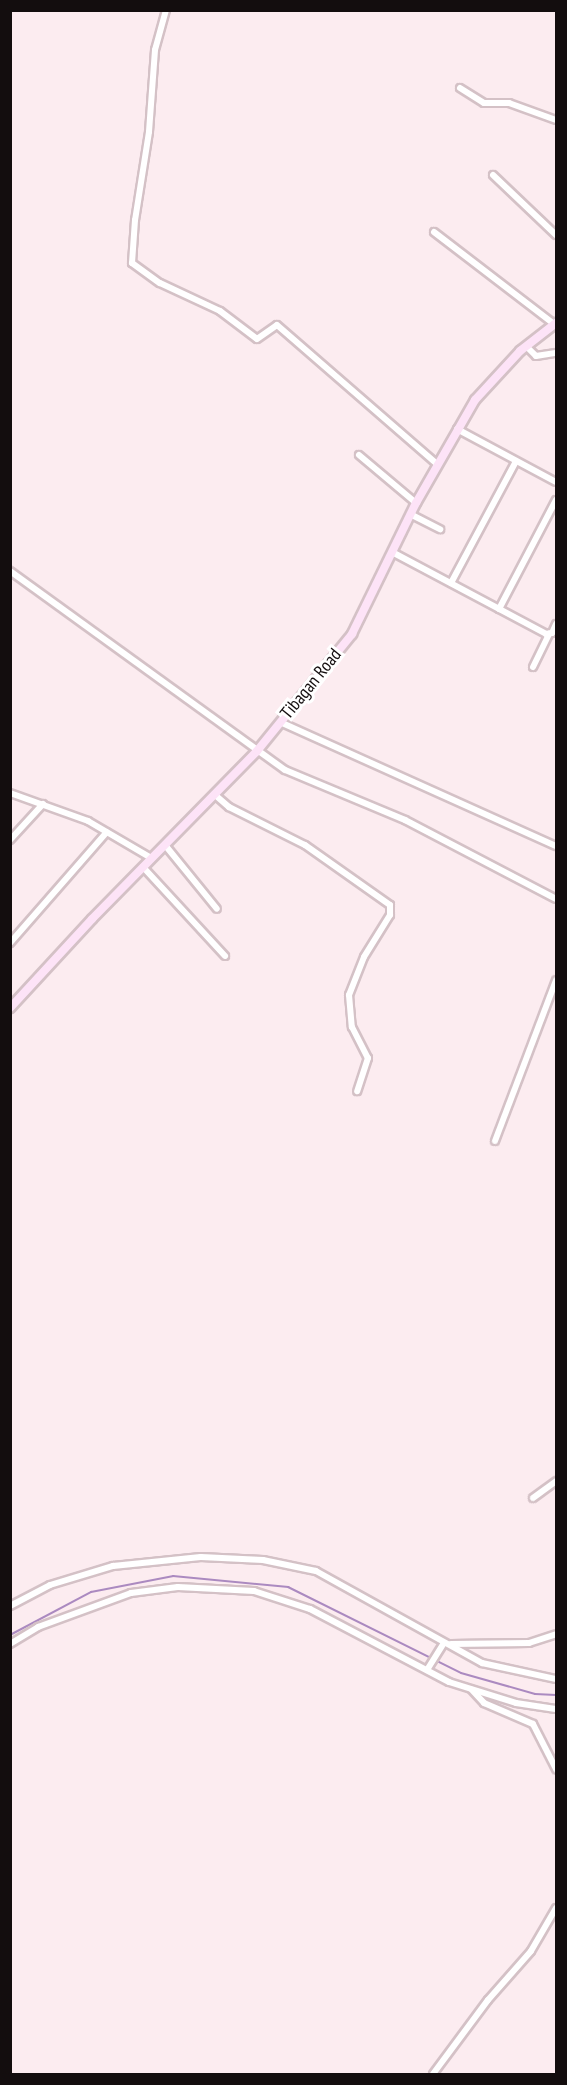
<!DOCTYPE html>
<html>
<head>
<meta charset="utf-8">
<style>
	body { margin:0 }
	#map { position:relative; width:567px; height:2085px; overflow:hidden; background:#fcecf0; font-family:"PT Sans Narrow",sans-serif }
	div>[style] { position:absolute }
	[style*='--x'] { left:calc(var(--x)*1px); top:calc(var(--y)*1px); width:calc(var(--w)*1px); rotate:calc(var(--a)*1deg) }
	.stream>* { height:2px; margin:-1px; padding:0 1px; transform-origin:1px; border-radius:1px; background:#ab8ac0 }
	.roads { filter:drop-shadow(2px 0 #d4c1c6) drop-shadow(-2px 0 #d4c1c6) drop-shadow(0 2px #d4c1c6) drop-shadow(0 -2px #d4c1c6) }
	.street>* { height:6px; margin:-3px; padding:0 3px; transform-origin:3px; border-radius:3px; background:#fff }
	.secondary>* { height:8px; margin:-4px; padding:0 4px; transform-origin:4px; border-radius:4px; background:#fde3f7 }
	span { translate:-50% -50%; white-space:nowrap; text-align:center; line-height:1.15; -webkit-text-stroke:6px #fff; paint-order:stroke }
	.street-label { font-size:18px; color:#130d0e }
	.frame { position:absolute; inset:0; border:12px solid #130d0e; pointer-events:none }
</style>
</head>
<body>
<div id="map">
	<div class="stream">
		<i style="--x:10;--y:1635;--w:92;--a:-28"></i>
		<i style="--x:91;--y:1592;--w:84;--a:-11"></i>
		<i style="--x:173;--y:1576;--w:116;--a:5.5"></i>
		<i style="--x:288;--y:1587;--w:193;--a:26.4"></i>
		<i style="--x:461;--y:1673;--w:77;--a:15.8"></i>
		<i style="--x:535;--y:1694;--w:21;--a:3"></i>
	</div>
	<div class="roads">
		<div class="street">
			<i style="--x:166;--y:10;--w:41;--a:105.4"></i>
			<i style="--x:155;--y:50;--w:82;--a:94.2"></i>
			<i style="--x:149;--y:132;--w:89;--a:99"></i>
			<i style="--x:135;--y:220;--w:43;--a:94"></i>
			<i style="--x:132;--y:263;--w:34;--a:36"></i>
			<i style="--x:160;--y:283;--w:66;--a:25"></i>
			<i style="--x:220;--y:311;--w:46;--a:37.1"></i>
			<i style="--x:257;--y:339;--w:24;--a:-35"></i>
			<i style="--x:277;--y:325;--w:212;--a:41"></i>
			<i style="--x:460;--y:88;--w:28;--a:32"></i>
			<i style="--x:484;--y:103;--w:25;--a:0"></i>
			<i style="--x:509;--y:103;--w:50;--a:19.9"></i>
			<i style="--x:493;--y:175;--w:87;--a:43.6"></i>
			<i style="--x:434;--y:232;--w:151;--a:37.5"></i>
			<i style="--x:526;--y:346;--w:14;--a:45"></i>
			<i style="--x:536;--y:356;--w:20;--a:-9"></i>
			<i style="--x:457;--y:429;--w:112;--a:28.2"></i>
			<i style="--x:359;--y:455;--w:75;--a:40.1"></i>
			<i style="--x:410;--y:514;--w:34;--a:27"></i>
			<i style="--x:392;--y:552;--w:174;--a:28"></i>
			<i style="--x:546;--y:634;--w:6;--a:-9"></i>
			<i style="--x:552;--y:633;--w:10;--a:-66"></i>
			<i style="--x:10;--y:571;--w:339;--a:35.9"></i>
			<i style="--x:285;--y:770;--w:130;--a:22.6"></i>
			<i style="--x:405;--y:820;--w:170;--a:27.6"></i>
			<i style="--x:451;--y:583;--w:136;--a:-61.9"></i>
			<i style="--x:499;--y:609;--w:123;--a:-62.4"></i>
			<i style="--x:533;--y:667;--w:37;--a:-64"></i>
			<i style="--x:280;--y:722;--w:303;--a:24.2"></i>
			<i style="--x:10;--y:793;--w:83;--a:19.7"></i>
			<i style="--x:88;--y:821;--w:73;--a:30.4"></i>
			<i style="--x:214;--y:794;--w:20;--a:41"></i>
			<i style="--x:229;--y:807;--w:85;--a:26.6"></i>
			<i style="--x:305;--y:845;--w:104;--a:35.2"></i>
			<i style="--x:390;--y:905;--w:10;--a:90"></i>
			<i style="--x:390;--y:915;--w:49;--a:121.8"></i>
			<i style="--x:364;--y:957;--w:41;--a:111.5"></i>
			<i style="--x:349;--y:995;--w:32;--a:85"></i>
			<i style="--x:352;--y:1027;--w:35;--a:63"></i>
			<i style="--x:368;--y:1058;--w:35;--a:108"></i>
			<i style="--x:10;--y:840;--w:49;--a:-47.5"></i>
			<i style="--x:165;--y:845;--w:82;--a:50.9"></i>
			<i style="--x:143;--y:867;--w:121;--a:47.3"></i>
			<i style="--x:10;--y:943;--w:147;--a:-48.9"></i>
			<i style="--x:495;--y:1141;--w:172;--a:-69.2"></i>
			<i style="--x:533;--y:1498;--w:29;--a:-36"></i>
			<i style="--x:10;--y:1606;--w:45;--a:-27.7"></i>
			<i style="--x:50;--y:1585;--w:66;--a:-16.8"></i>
			<i style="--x:113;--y:1566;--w:88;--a:-5.8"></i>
			<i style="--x:201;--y:1557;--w:62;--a:2.8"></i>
			<i style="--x:263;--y:1560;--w:54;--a:11.7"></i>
			<i style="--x:316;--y:1571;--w:190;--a:29"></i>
			<i style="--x:482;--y:1663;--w:76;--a:12.2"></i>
			<i style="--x:10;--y:1644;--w:33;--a:-31"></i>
			<i style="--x:38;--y:1627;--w:99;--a:-20.1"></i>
			<i style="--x:131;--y:1593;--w:47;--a:-7.3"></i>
			<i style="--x:178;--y:1587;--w:76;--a:3"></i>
			<i style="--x:254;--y:1591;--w:59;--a:17.8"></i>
			<i style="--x:310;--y:1609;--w:157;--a:27.7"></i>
			<i style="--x:449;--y:1682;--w:70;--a:17.4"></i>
			<i style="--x:516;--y:1703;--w:40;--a:8.5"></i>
			<i style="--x:451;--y:1644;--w:78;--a:-0.7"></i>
			<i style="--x:529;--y:1643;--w:28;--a:-18"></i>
			<i style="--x:427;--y:1670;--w:32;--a:-58"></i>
			<i style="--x:472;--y:1690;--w:18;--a:47"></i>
			<i style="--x:484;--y:1703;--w:53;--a:23.2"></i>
			<i style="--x:533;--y:1724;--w:51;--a:62.9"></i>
			<i style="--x:433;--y:2074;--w:92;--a:-53.4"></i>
			<i style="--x:488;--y:2000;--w:65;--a:-48.7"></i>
			<i style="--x:531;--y:1951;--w:50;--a:-59.8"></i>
		</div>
		<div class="secondary">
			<i style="--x:10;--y:1008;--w:121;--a:-47.3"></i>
			<i style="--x:92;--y:919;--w:235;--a:-45.5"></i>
			<i style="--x:257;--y:751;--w:151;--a:-50.9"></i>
			<i style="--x:352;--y:634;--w:146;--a:-64"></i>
			<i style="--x:416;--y:503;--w:119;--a:-60.2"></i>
			<i style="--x:475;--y:400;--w:67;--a:-47.4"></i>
			<i style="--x:520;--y:351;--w:46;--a:-37.9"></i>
		</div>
	</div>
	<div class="street-label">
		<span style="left:311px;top:684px;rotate:-51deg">Tibagan Road</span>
	</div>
	<div class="frame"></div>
</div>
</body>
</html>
